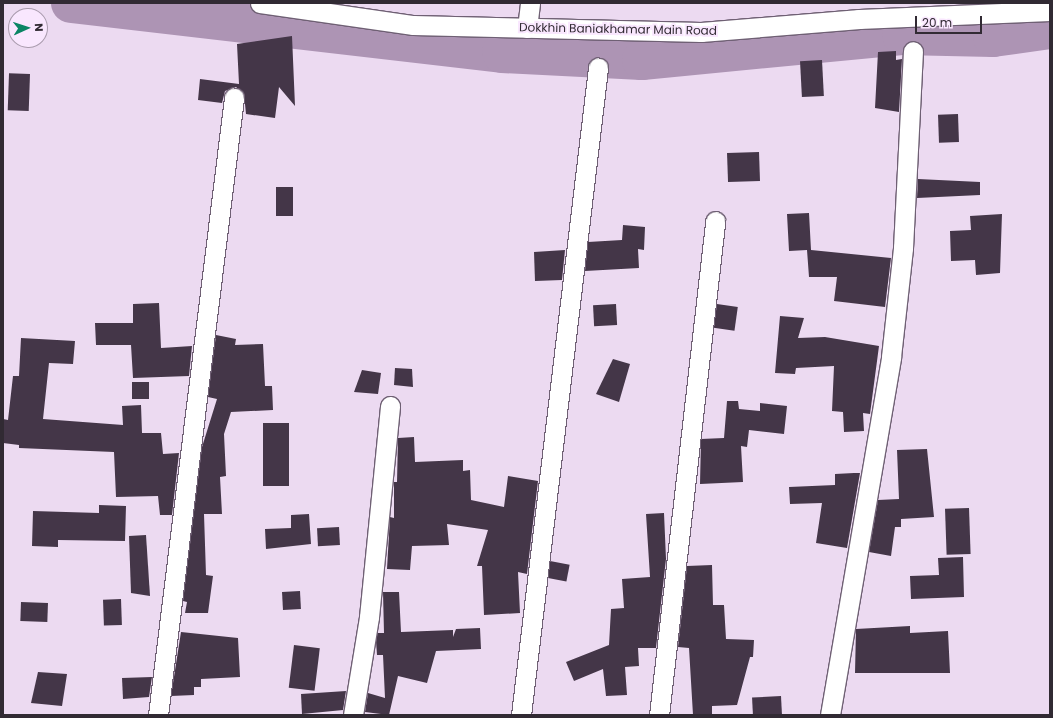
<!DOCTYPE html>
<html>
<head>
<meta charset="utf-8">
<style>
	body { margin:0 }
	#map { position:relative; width:1053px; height:718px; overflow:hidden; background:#ecdaf1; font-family:Poppins,sans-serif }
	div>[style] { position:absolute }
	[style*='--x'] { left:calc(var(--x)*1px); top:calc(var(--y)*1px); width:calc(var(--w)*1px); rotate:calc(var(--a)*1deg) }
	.river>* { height:40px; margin:-20px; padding:0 20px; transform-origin:20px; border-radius:20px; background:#ad94b4 }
	.building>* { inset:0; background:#443648; transform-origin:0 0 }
	.roads { filter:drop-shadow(1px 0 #6f6074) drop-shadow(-1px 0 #6f6074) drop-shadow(0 1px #6f6074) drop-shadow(0 -1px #6f6074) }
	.minor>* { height:19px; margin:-9.5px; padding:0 9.5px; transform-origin:9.5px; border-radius:9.5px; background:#fff }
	span { translate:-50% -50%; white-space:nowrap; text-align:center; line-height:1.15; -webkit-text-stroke:4px #f9e7fe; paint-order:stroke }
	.street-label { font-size:12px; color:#312a33 }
	.frame { position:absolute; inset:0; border:4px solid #312a33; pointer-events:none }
	.north { position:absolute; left:8px; top:8px; width:40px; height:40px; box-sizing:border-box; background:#f9e7fe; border:1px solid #a99bad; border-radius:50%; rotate:87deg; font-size:11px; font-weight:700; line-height:16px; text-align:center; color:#312a33 }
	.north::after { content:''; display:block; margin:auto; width:14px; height:18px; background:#0c8565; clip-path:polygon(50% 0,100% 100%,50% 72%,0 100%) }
	.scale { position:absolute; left:915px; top:16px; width:67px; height:18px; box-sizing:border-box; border:2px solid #312a33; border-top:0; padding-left:5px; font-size:12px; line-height:14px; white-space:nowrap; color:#312a33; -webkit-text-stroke:3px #f9e7fe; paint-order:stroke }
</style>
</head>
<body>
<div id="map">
	<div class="river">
		<i style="--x:71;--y:3;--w:434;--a:6.6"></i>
		<i style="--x:502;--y:53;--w:140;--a:2.9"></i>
		<i style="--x:642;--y:60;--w:261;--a:-5.5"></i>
		<i style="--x:902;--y:35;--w:91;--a:1.3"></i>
		<i style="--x:993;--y:37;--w:58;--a:-8"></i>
	</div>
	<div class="building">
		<i style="clip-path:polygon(292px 36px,295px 106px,279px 87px,275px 118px,246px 114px,244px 94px,236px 87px,225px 91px,222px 103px,198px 100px,200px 79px,239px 84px,237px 44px)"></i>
		<i style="clip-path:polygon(896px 51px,896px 60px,902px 59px,899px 112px,875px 108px,878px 52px)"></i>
		<i style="left:822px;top:60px;width:36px;height:22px;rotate:87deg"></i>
		<i style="left:30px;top:74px;width:37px;height:21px;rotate:92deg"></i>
		<i style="left:958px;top:114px;width:28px;height:20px;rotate:88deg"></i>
		<i style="left:759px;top:152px;width:29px;height:32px;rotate:88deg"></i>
		<i style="clip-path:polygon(918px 179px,980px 182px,980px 195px,917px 198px)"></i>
		<i style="left:276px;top:187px;width:17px;height:29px"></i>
		<i style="clip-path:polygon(809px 213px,811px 250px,891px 258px,885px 307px,834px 301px,837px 277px,809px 277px,807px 250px,789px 251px,787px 214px)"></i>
		<i style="clip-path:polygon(1002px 214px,1000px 273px,976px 275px,975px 260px,951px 261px,950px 231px,971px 230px,970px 216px)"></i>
		<i style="clip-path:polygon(623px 225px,645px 227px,644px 250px,638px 249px,639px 268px,585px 271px,588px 242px,622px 240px)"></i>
		<i style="clip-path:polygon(565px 250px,562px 280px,535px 281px,534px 252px)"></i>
		<i style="clip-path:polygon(159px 303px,161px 348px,192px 346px,189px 376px,133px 378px,131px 345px,96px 345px,95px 323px,133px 323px,133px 304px)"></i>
		<i style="left:616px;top:304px;width:21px;height:23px;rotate:87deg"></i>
		<i style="left:717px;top:304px;width:21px;height:24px;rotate:8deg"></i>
		<i style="clip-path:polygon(780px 316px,804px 318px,798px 338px,825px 337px,879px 346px,870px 414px,863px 413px,864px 431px,844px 432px,843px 412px,832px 411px,834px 366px,796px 368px,795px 374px,775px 373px)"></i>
		<i style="clip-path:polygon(216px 335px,236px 339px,235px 345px,263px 344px,265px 386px,272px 386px,273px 410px,231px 412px,224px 434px,226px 476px,220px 477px,222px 514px,204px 514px,206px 575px,213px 576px,208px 613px,185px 613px,187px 602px,183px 601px,202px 447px,217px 399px,208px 397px)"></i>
		<i style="clip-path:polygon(21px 338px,75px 341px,73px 364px,49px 363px,43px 419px,123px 425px,122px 406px,141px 405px,142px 433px,161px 433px,163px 454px,179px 453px,172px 515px,160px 515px,158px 496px,116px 497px,114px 452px,19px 448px,19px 445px,3px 443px,3px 419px,8px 420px,13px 376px,19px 376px)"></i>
		<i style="clip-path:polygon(613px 359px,630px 364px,619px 402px,596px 394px)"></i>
		<i style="clip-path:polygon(395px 368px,412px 369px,413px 387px,394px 385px)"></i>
		<i style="clip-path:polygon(362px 370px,381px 373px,378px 394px,354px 392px)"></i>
		<i style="left:149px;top:382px;width:17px;height:17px;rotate:90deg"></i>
		<i style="clip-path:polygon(727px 401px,738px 401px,739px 409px,760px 411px,760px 403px,787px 406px,784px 434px,749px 430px,747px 447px,741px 446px,743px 482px,700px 484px,701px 439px,724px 438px)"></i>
		<i style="left:263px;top:423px;width:26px;height:63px"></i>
		<i style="clip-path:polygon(414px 437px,415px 462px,463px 460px,463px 471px,470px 470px,471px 500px,504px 507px,508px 476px,538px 481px,527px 574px,518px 572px,520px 613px,484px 615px,482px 566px,477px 566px,488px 530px,447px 524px,449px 545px,412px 546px,410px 570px,387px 569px,390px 517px,394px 518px,394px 482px,397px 482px,398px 438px)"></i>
		<i style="clip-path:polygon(927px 449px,934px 517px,901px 519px,901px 527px,895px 527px,891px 556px,869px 552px,878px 500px,899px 499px,897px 450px)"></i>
		<i style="clip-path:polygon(854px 473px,860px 473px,847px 548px,816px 543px,822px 503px,790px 504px,789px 487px,835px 485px,835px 474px)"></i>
		<i style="clip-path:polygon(99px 505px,126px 506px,125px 541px,58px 540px,58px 547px,32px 546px,33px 511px,99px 513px)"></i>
		<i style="left:969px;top:508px;width:46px;height:24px;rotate:88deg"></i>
		<i style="clip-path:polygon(664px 513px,666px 559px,656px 648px,638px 648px,639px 666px,625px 667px,627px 695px,606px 696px,603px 669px,574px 681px,566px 662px,609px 645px,611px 609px,624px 608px,622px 579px,650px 577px,646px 514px)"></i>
		<i style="clip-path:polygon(309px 514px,311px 544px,266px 549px,265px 529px,291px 528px,291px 515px)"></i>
		<i style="left:339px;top:527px;width:18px;height:22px;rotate:87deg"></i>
		<i style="clip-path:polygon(146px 535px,150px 596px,131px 593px,129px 536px)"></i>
		<i style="clip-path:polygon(963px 557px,964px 597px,911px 599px,910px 576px,939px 575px,938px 558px)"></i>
		<i style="left:550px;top:561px;width:20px;height:17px;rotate:11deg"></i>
		<i style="clip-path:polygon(712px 565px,713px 605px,724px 605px,726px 639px,754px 640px,753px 657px,750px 657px,737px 705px,712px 706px,712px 715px,693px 715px,689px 648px,678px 647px,687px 566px)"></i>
		<i style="left:300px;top:591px;width:18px;height:18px;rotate:87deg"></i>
		<i style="clip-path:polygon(383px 592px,399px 592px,401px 632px,453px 630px,453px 637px,456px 629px,480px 628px,481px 649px,436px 651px,427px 683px,398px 676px,389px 715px,365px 712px,368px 693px,385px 698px,383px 655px,377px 655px,376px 641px,377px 633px,384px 633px)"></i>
		<i style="left:121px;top:599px;width:26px;height:18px;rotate:88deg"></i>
		<i style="left:21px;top:602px;width:27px;height:19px;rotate:2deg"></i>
		<i style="clip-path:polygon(910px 626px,910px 633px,948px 631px,950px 673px,855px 673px,856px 629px)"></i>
		<i style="clip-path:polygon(181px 632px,238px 638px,240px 677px,201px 679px,201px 687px,194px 687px,194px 695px,171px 696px)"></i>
		<i style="left:294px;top:645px;width:26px;height:43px;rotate:7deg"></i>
		<i style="clip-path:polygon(38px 672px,67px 674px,62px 706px,31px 703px)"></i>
		<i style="clip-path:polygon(152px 677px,149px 697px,123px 699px,122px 678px)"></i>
		<i style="clip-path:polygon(346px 691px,343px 710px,302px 714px,301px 694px)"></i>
		<i style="left:781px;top:696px;width:19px;height:29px;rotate:87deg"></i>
	</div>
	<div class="roads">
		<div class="minor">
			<i style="--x:260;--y:3;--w:155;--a:8.2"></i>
			<i style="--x:413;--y:25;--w:288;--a:1.4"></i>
			<i style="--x:701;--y:32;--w:159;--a:-4.7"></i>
			<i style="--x:859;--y:19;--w:191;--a:-2.4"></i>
			<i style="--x:527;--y:28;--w:25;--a:-83"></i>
			<i style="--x:158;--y:715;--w:622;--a:-82.98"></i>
			<i style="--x:353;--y:715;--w:99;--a:-80.7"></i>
			<i style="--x:369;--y:617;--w:212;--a:-84.3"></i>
			<i style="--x:521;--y:715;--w:652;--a:-83.21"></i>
			<i style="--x:659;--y:715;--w:497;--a:-83.5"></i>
			<i style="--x:830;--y:715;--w:363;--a:-80.3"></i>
			<i style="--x:891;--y:357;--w:110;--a:-83.7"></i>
			<i style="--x:903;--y:248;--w:197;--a:-87.1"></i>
		</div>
	</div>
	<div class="street-label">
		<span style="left:618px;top:29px;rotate:1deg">Dokkhin Baniakhamar Main Road</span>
	</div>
	<div class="frame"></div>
	<div class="north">N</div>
	<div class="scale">20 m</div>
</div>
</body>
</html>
